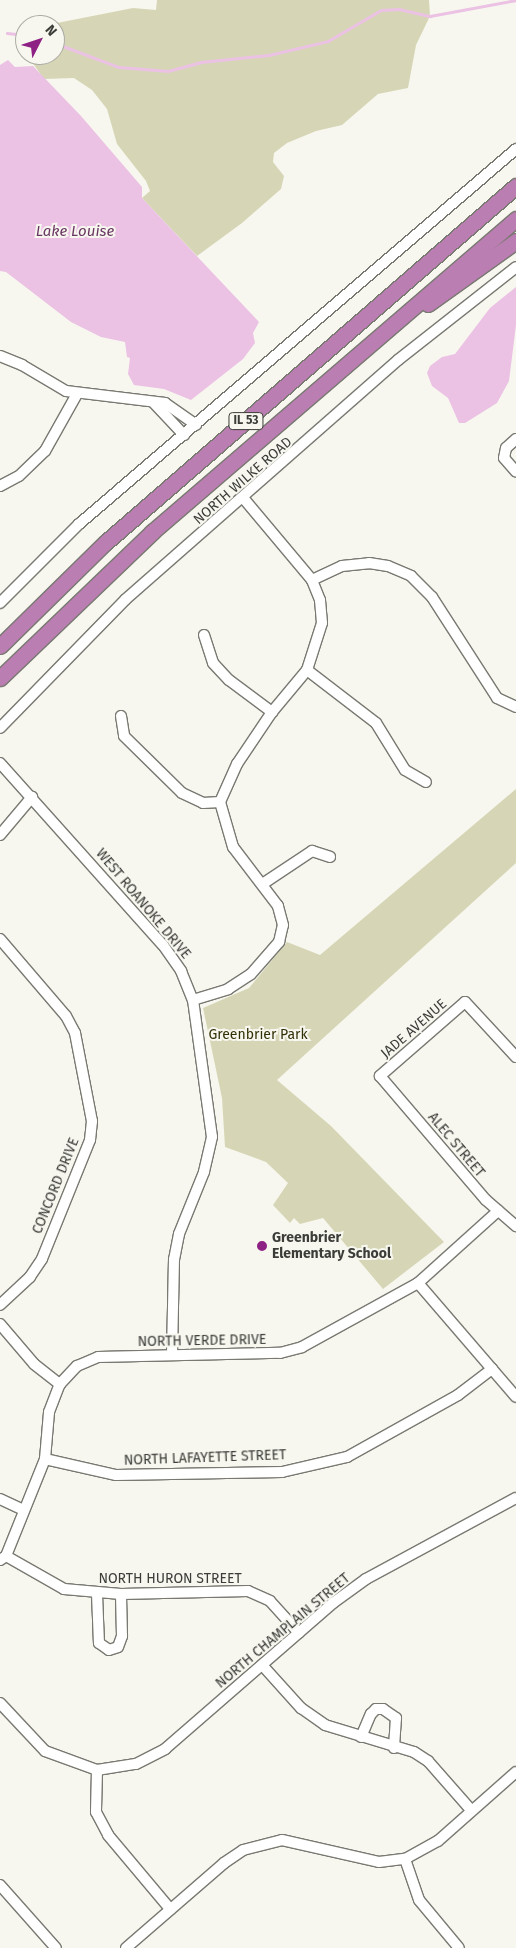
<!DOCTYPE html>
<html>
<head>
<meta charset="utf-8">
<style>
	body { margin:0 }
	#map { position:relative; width:516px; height:1948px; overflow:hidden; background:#f7f7ef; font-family:"Fira Sans",sans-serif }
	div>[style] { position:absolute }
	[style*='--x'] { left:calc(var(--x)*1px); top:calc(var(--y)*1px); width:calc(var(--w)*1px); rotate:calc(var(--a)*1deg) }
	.green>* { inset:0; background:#d6d6b6 }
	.water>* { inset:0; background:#ebc1e4 }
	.stream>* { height:2.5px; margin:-1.25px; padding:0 1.25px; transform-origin:1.25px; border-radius:1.25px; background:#ebc1e4 }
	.roads { filter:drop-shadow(1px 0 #797972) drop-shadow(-1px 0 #797972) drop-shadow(0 1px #797972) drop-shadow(0 -1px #797972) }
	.minor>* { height:10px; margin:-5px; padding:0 5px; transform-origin:5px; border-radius:5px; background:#fff }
	.highway>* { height:15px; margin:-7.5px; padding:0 7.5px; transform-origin:7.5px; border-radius:7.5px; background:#bb7eb2 }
	.dots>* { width:14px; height:14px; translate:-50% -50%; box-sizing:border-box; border:2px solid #f7f7ef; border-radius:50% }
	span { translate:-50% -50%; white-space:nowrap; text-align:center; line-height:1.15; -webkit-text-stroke:4px #f7f7ef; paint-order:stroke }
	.shield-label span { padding:1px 4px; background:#f7f7ef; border:1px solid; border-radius:4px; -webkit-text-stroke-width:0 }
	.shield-label { font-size:12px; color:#3c3c39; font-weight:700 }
	.street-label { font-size:14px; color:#3c3c39 }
	.park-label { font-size:14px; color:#323007 }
	.poi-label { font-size:14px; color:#3c3c39; font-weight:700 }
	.left { translate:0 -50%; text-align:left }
	.water-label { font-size:15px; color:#6a3764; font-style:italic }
	.north { position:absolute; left:15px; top:15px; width:50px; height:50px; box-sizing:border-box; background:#f7f7ef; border:1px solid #acaca6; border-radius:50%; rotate:49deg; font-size:14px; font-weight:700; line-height:20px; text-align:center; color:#3c3c39 }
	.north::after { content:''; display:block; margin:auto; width:18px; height:22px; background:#8d2184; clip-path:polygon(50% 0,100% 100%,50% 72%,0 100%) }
</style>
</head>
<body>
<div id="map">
	<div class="green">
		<i style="clip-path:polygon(157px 0,429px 0,430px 16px,416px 45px,408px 88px,378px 94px,342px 125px,316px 131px,287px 143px,274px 153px,273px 162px,284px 176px,281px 189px,242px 223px,197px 256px,142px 198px,150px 191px,146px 181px,117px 144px,107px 109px,92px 90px,74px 78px,44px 79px,27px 55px,55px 55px,54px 25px,57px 23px,133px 8px,156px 10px)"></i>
		<i style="clip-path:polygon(516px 789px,516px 863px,277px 1080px,331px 1126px,444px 1242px,383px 1289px,323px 1218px,300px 1224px,294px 1218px,290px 1223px,273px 1205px,288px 1183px,266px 1162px,225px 1147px,222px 1098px,203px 1008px,249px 988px,287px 942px,320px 955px)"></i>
	</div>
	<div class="water">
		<i style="clip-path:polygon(8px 60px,15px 67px,33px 66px,81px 116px,142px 187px,142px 198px,259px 322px,253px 333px,255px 343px,243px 359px,191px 400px,164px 389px,134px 385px,128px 374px,130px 358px,127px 357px,125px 342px,101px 337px,71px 322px,6px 272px,0 271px,0 65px)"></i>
		<i style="clip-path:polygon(516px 287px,516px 325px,509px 381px,497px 403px,465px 423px,459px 423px,448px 398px,432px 386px,427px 373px,430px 366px,442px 357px,455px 354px,490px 308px)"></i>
	</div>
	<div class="stream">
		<i style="--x:7;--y:33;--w:18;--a:6"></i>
		<i style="--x:55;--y:43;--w:68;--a:20.6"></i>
		<i style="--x:119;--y:67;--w:49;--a:4.7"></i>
		<i style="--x:168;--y:71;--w:34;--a:-15"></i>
		<i style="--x:201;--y:62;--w:68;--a:-5.9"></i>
		<i style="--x:269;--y:55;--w:61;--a:-13.3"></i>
		<i style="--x:328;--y:41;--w:61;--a:-30.3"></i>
		<i style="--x:381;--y:10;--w:18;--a:-3"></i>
		<i style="--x:399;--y:9;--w:32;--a:13"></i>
		<i style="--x:430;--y:16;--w:87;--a:-10.5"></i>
	</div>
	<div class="roads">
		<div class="minor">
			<i style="--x:0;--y:356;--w:24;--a:22"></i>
			<i style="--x:22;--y:365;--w:51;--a:30.6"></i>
			<i style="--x:66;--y:391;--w:100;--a:6.9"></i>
			<i style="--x:165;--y:403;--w:38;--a:35"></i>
			<i style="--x:154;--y:403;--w:44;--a:46.8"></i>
			<i style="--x:516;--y:439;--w:13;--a:138"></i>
			<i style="--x:506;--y:448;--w:10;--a:101"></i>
			<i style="--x:504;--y:458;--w:18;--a:49"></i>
			<i style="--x:0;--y:486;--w:21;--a:-28"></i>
			<i style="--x:19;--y:476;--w:36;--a:-44"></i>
			<i style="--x:45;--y:451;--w:65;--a:-60.7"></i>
			<i style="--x:312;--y:580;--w:33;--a:-25"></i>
			<i style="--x:342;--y:566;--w:27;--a:-6"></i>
			<i style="--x:369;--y:563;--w:19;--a:9"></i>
			<i style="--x:388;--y:566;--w:25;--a:23"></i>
			<i style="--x:411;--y:576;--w:30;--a:45"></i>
			<i style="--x:432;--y:597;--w:120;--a:57.2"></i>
			<i style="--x:497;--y:698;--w:21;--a:25"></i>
			<i style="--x:0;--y:603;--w:112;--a:-45"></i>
			<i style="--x:79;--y:524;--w:576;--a:-40.63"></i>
			<i style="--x:204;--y:635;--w:29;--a:72"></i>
			<i style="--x:213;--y:663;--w:23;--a:47"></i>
			<i style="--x:229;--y:680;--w:54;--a:36.7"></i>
			<i style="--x:307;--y:670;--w:87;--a:37.5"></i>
			<i style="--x:376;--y:723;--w:55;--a:58.3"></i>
			<i style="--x:405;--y:770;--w:24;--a:30"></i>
			<i style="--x:121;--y:716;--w:20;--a:81"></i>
			<i style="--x:124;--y:736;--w:81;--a:44.5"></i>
			<i style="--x:182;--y:793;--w:23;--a:25"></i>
			<i style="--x:203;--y:803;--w:17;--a:-3"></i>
			<i style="--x:0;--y:728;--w:180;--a:-45.7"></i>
			<i style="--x:126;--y:599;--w:362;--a:-41.3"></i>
			<i style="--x:398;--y:360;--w:150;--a:-38.2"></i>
			<i style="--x:0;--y:763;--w:244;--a:48.2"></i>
			<i style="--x:163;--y:945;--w:32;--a:55"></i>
			<i style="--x:181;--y:971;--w:31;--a:68"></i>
			<i style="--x:193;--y:1000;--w:138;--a:82.1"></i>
			<i style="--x:212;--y:1137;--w:36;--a:103"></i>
			<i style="--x:204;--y:1172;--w:67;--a:112"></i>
			<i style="--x:179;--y:1234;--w:25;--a:101"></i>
			<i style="--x:174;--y:1259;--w:95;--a:91.2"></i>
			<i style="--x:0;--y:835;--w:50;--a:-49.9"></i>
			<i style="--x:264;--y:883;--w:58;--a:-33.7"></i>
			<i style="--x:312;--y:851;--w:19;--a:18"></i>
			<i style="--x:0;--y:939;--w:101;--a:49.4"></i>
			<i style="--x:66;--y:1016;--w:19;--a:62"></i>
			<i style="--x:75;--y:1033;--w:90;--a:79.1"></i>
			<i style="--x:92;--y:1121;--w:19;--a:96"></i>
			<i style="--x:90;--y:1140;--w:128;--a:112"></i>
			<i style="--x:42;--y:1259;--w:22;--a:124"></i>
			<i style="--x:30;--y:1277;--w:41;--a:137"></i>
			<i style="--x:193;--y:1000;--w:37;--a:-17"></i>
			<i style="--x:228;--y:989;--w:27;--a:-33"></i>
			<i style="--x:251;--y:974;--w:43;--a:-48.8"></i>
			<i style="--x:279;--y:942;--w:17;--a:-77"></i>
			<i style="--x:283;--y:925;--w:20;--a:-105"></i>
			<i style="--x:278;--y:906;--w:74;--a:-127.3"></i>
			<i style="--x:233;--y:847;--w:47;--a:-106.1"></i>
			<i style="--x:220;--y:802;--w:42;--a:-65.9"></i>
			<i style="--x:237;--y:764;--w:63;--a:-56.1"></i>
			<i style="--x:272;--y:712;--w:55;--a:-50.2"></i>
			<i style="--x:307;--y:670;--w:49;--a:-72.3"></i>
			<i style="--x:322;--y:623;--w:23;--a:-95"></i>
			<i style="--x:320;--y:600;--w:22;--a:-112"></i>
			<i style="--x:312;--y:580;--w:106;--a:-130"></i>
			<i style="--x:516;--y:1057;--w:75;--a:-132.8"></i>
			<i style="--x:465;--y:1002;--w:113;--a:139"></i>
			<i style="--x:380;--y:1076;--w:163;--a:49.5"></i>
			<i style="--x:486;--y:1200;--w:40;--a:41"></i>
			<i style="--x:418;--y:1283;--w:150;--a:49.3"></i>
			<i style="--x:0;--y:1324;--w:52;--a:49.6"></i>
			<i style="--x:34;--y:1364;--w:33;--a:38"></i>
			<i style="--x:45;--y:1459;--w:73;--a:12.7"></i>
			<i style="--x:116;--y:1475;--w:166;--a:-1"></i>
			<i style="--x:282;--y:1472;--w:67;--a:-13"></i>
			<i style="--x:347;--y:1457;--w:127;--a:-29.2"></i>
			<i style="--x:458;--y:1395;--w:43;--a:-37.4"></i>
			<i style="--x:0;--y:1499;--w:26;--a:25"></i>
			<i style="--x:6;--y:1556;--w:67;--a:29.6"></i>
			<i style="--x:64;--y:1589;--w:57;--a:5"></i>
			<i style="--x:121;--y:1594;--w:127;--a:-1.4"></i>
			<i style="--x:248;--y:1591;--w:24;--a:24"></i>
			<i style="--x:270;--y:1601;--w:43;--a:47.8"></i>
			<i style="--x:0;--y:1560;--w:7;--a:-34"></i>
			<i style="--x:6;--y:1556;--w:105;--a:-68.1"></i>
			<i style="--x:45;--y:1459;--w:47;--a:-85.1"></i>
			<i style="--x:49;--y:1412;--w:30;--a:-69"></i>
			<i style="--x:60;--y:1384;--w:25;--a:-47"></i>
			<i style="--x:77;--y:1366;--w:23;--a:-23"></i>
			<i style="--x:98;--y:1357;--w:182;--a:-1.3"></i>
			<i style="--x:280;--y:1353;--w:23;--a:-15"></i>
			<i style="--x:302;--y:1347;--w:132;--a:-28.9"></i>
			<i style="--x:418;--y:1283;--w:108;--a:-42"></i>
			<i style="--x:97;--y:1594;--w:49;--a:87.7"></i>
			<i style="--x:99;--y:1643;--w:12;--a:35"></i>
			<i style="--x:109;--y:1650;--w:9;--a:-18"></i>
			<i style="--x:118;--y:1647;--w:12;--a:-70"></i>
			<i style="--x:122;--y:1636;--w:42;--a:-91.4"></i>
			<i style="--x:263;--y:1666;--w:57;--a:47.9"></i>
			<i style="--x:301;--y:1708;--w:29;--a:35"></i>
			<i style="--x:325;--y:1725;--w:93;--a:16.9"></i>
			<i style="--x:414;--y:1752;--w:17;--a:33"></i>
			<i style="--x:428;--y:1761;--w:65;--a:48.7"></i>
			<i style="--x:0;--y:1703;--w:66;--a:46.8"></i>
			<i style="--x:45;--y:1751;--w:55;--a:20.1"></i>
			<i style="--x:97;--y:1770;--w:39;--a:-9"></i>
			<i style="--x:136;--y:1764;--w:33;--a:-27"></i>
			<i style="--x:165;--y:1749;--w:223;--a:-41"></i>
			<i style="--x:333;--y:1603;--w:41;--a:-36"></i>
			<i style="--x:366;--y:1579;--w:170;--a:-28.4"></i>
			<i style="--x:361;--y:1737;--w:25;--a:-67"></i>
			<i style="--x:371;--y:1714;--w:7;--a:-45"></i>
			<i style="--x:376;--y:1709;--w:7;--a:0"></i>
			<i style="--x:383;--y:1709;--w:16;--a:35"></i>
			<i style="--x:396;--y:1718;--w:30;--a:94"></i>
			<i style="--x:97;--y:1770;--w:42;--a:91.4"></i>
			<i style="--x:96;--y:1812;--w:26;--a:62"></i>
			<i style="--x:108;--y:1835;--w:97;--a:50"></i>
			<i style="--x:405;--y:1859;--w:43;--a:71.1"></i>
			<i style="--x:419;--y:1900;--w:62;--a:50.2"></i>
			<i style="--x:0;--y:1885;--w:84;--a:48.4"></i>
			<i style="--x:126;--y:1948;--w:130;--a:-40.9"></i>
			<i style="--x:224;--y:1863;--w:23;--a:-34"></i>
			<i style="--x:243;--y:1850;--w:40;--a:-14.4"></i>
			<i style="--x:282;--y:1840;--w:99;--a:12.8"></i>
			<i style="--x:379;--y:1862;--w:26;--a:-7"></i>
			<i style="--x:405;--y:1859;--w:38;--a:-29"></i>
			<i style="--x:438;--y:1841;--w:104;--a:-41.5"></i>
		</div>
		<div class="highway">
			<i style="--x:428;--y:304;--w:108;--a:-35.6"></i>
			<i style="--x:0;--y:646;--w:148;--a:-44.5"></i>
			<i style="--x:106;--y:542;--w:543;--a:-40.97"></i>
			<i style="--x:0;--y:678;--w:211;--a:-43.8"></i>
			<i style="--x:152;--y:532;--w:480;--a:-40.7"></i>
		</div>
	</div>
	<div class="dots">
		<i style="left:262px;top:1246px;background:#8d2184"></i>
	</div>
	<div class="shield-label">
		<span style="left:246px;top:421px">IL 53</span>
	</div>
	<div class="street-label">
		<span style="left:243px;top:481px;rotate:-41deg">NORTH WILKE ROAD</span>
		<span style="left:143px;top:904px;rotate:50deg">WEST ROANOKE DRIVE</span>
		<span style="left:414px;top:1029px;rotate:-41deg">JADE AVENUE</span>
		<span style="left:456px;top:1145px;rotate:50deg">ALEC STREET</span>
		<span style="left:56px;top:1186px;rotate:-68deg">CONCORD DRIVE</span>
		<span style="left:202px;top:1341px;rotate:-1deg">NORTH VERDE DRIVE</span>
		<span style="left:205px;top:1458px;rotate:-2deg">NORTH LAFAYETTE STREET</span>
		<span style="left:170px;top:1579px">NORTH HURON STREET</span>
		<span style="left:283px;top:1631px;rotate:-40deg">NORTH CHAMPLAIN STREET</span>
	</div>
	<div class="park-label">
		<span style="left:258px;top:1035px">Greenbrier Park</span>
	</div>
	<div class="poi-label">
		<span class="left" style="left:272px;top:1246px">Greenbrier<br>Elementary School</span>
	</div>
	<div class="water-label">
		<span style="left:75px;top:232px">Lake Louise</span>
	</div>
	<div class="north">N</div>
</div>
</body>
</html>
